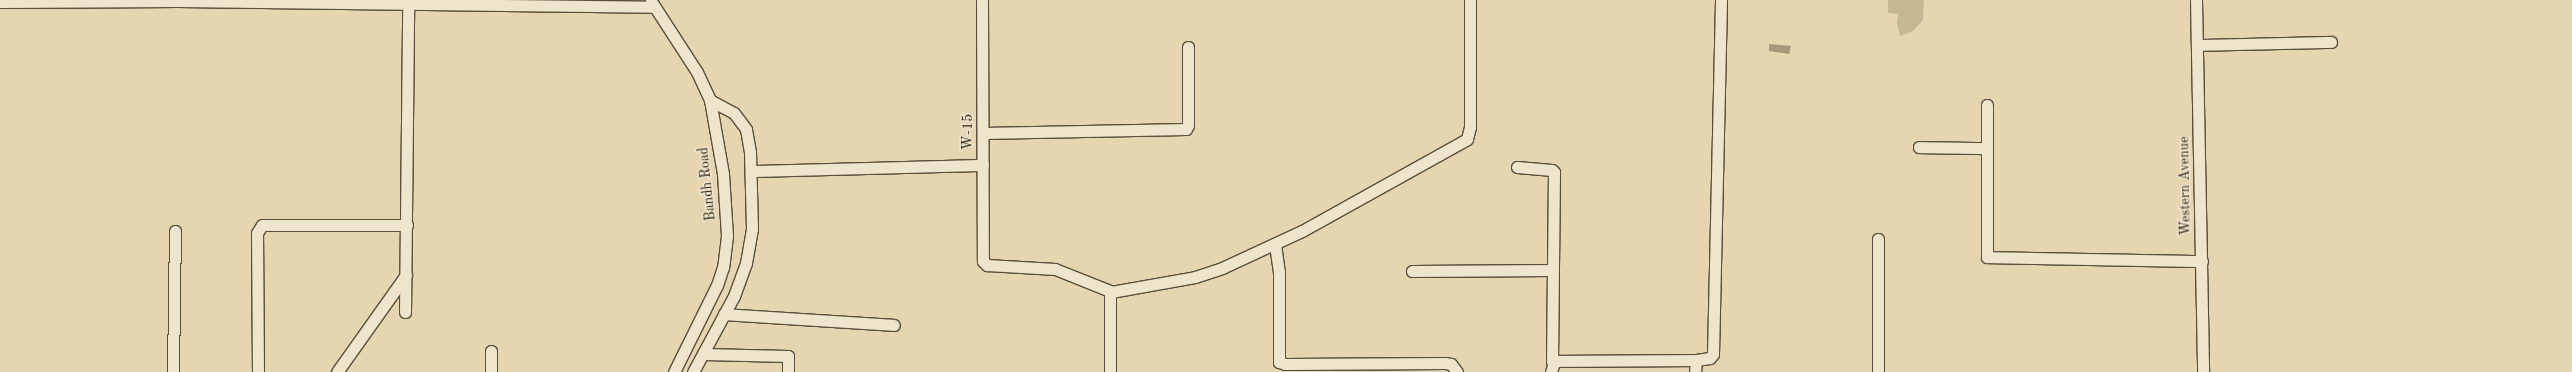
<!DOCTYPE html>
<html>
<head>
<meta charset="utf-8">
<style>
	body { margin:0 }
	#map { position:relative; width:2572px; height:372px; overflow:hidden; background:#e6d5b1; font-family:"Old Standard TT",serif }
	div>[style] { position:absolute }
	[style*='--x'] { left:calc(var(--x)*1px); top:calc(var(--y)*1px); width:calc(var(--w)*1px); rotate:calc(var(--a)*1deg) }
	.green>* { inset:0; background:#c6b796 }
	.water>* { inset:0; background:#a7987c }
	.roads { filter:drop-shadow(1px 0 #5a4f3c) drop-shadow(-1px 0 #5a4f3c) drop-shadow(0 1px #5a4f3c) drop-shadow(0 -1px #5a4f3c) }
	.minor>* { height:11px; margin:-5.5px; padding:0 5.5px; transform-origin:5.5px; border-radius:5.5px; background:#efe4cc }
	span { translate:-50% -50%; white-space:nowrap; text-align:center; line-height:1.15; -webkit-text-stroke:3px #efe4cc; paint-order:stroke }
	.street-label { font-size:14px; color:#2c2215 }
</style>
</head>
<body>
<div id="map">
	<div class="green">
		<i style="clip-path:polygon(1888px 0,1924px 0,1923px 20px,1913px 31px,1900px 36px,1897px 24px,1898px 14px,1888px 13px)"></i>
	</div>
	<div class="water">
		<i style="clip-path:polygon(1769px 44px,1791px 46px,1789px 54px,1769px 51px)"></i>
	</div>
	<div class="roads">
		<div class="minor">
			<i style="--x:982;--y:0;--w:261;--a:89.8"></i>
			<i style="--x:983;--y:261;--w:6;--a:45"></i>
			<i style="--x:987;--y:265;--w:68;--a:3.4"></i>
			<i style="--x:1055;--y:269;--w:59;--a:21.8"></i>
			<i style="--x:1110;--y:291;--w:81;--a:90"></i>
			<i style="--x:2196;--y:0;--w:372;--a:88.9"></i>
			<i style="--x:651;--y:1;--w:85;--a:57.1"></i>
			<i style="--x:697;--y:72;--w:31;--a:65"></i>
			<i style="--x:710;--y:100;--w:75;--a:80"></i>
			<i style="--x:723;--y:174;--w:62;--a:86.3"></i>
			<i style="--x:727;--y:236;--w:31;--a:97"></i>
			<i style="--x:723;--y:267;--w:19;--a:108"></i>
			<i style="--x:717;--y:285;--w:97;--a:116.3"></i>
			<i style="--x:0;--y:2;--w:178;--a:-0.3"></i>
			<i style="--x:178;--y:1;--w:476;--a:0.7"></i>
			<i style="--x:2197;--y:45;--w:134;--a:-1.3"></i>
			<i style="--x:1987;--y:105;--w:152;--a:90"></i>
			<i style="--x:1987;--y:257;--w:215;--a:1.1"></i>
			<i style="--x:983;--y:133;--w:203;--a:-1.1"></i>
			<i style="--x:1186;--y:129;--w:4;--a:-63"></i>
			<i style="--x:1188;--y:125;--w:78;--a:-90"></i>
			<i style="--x:1919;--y:147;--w:67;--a:0.9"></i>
			<i style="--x:1517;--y:167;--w:35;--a:5"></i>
			<i style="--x:1552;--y:170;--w:3;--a:45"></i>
			<i style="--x:1554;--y:172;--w:189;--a:90.6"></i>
			<i style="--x:1552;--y:361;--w:144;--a:-0.4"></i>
			<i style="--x:751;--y:171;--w:232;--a:-1.5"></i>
			<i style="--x:1878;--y:239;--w:133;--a:90"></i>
			<i style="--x:1275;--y:244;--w:28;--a:82"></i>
			<i style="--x:1279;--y:272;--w:90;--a:90"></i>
			<i style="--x:1279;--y:362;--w:6;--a:18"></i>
			<i style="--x:1285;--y:364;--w:160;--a:-0.4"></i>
			<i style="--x:1445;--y:363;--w:6;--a:9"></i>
			<i style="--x:1451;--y:364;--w:10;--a:53"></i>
			<i style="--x:1412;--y:271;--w:140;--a:-0.4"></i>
			<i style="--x:1111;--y:292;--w:85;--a:-10.1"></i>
			<i style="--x:1195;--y:277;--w:28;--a:-18"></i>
			<i style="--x:1222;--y:268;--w:88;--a:-24.8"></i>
			<i style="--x:1302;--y:231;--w:189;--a:-29.1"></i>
			<i style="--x:1467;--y:139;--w:12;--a:-76"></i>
			<i style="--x:1470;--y:127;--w:127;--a:-90"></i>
			<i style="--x:405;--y:312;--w:308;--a:-89.4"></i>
			<i style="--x:724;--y:314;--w:170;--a:3.7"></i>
			<i style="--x:491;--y:351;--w:21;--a:90"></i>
			<i style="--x:704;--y:354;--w:84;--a:1.4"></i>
			<i style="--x:788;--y:356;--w:16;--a:90"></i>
			<i style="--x:173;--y:372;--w:141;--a:-89.2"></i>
			<i style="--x:258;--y:372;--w:139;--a:-90.4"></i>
			<i style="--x:257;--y:233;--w:9;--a:-58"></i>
			<i style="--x:262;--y:225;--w:145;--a:0"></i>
			<i style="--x:337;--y:372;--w:119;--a:-54.6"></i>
			<i style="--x:693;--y:372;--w:86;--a:-61.7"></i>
			<i style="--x:734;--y:296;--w:35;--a:-70"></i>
			<i style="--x:746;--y:263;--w:35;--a:-80"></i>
			<i style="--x:752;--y:229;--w:77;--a:-91.5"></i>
			<i style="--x:750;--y:152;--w:23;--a:-100"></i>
			<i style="--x:746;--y:129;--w:20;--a:-127"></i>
			<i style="--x:734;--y:113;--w:27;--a:-152"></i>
			<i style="--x:1551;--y:372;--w:10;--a:-73"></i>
			<i style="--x:1695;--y:372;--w:12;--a:-85"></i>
			<i style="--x:1696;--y:360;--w:14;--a:-8"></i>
			<i style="--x:1710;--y:358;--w:5;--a:-53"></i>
			<i style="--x:1713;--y:354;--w:354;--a:-88.7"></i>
		</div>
	</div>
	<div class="street-label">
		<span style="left:968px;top:132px;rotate:-90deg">W-15</span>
		<span style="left:707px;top:184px;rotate:-96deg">Bandh Road</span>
		<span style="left:2185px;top:186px;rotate:-91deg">Western Avenue</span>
	</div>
</div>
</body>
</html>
